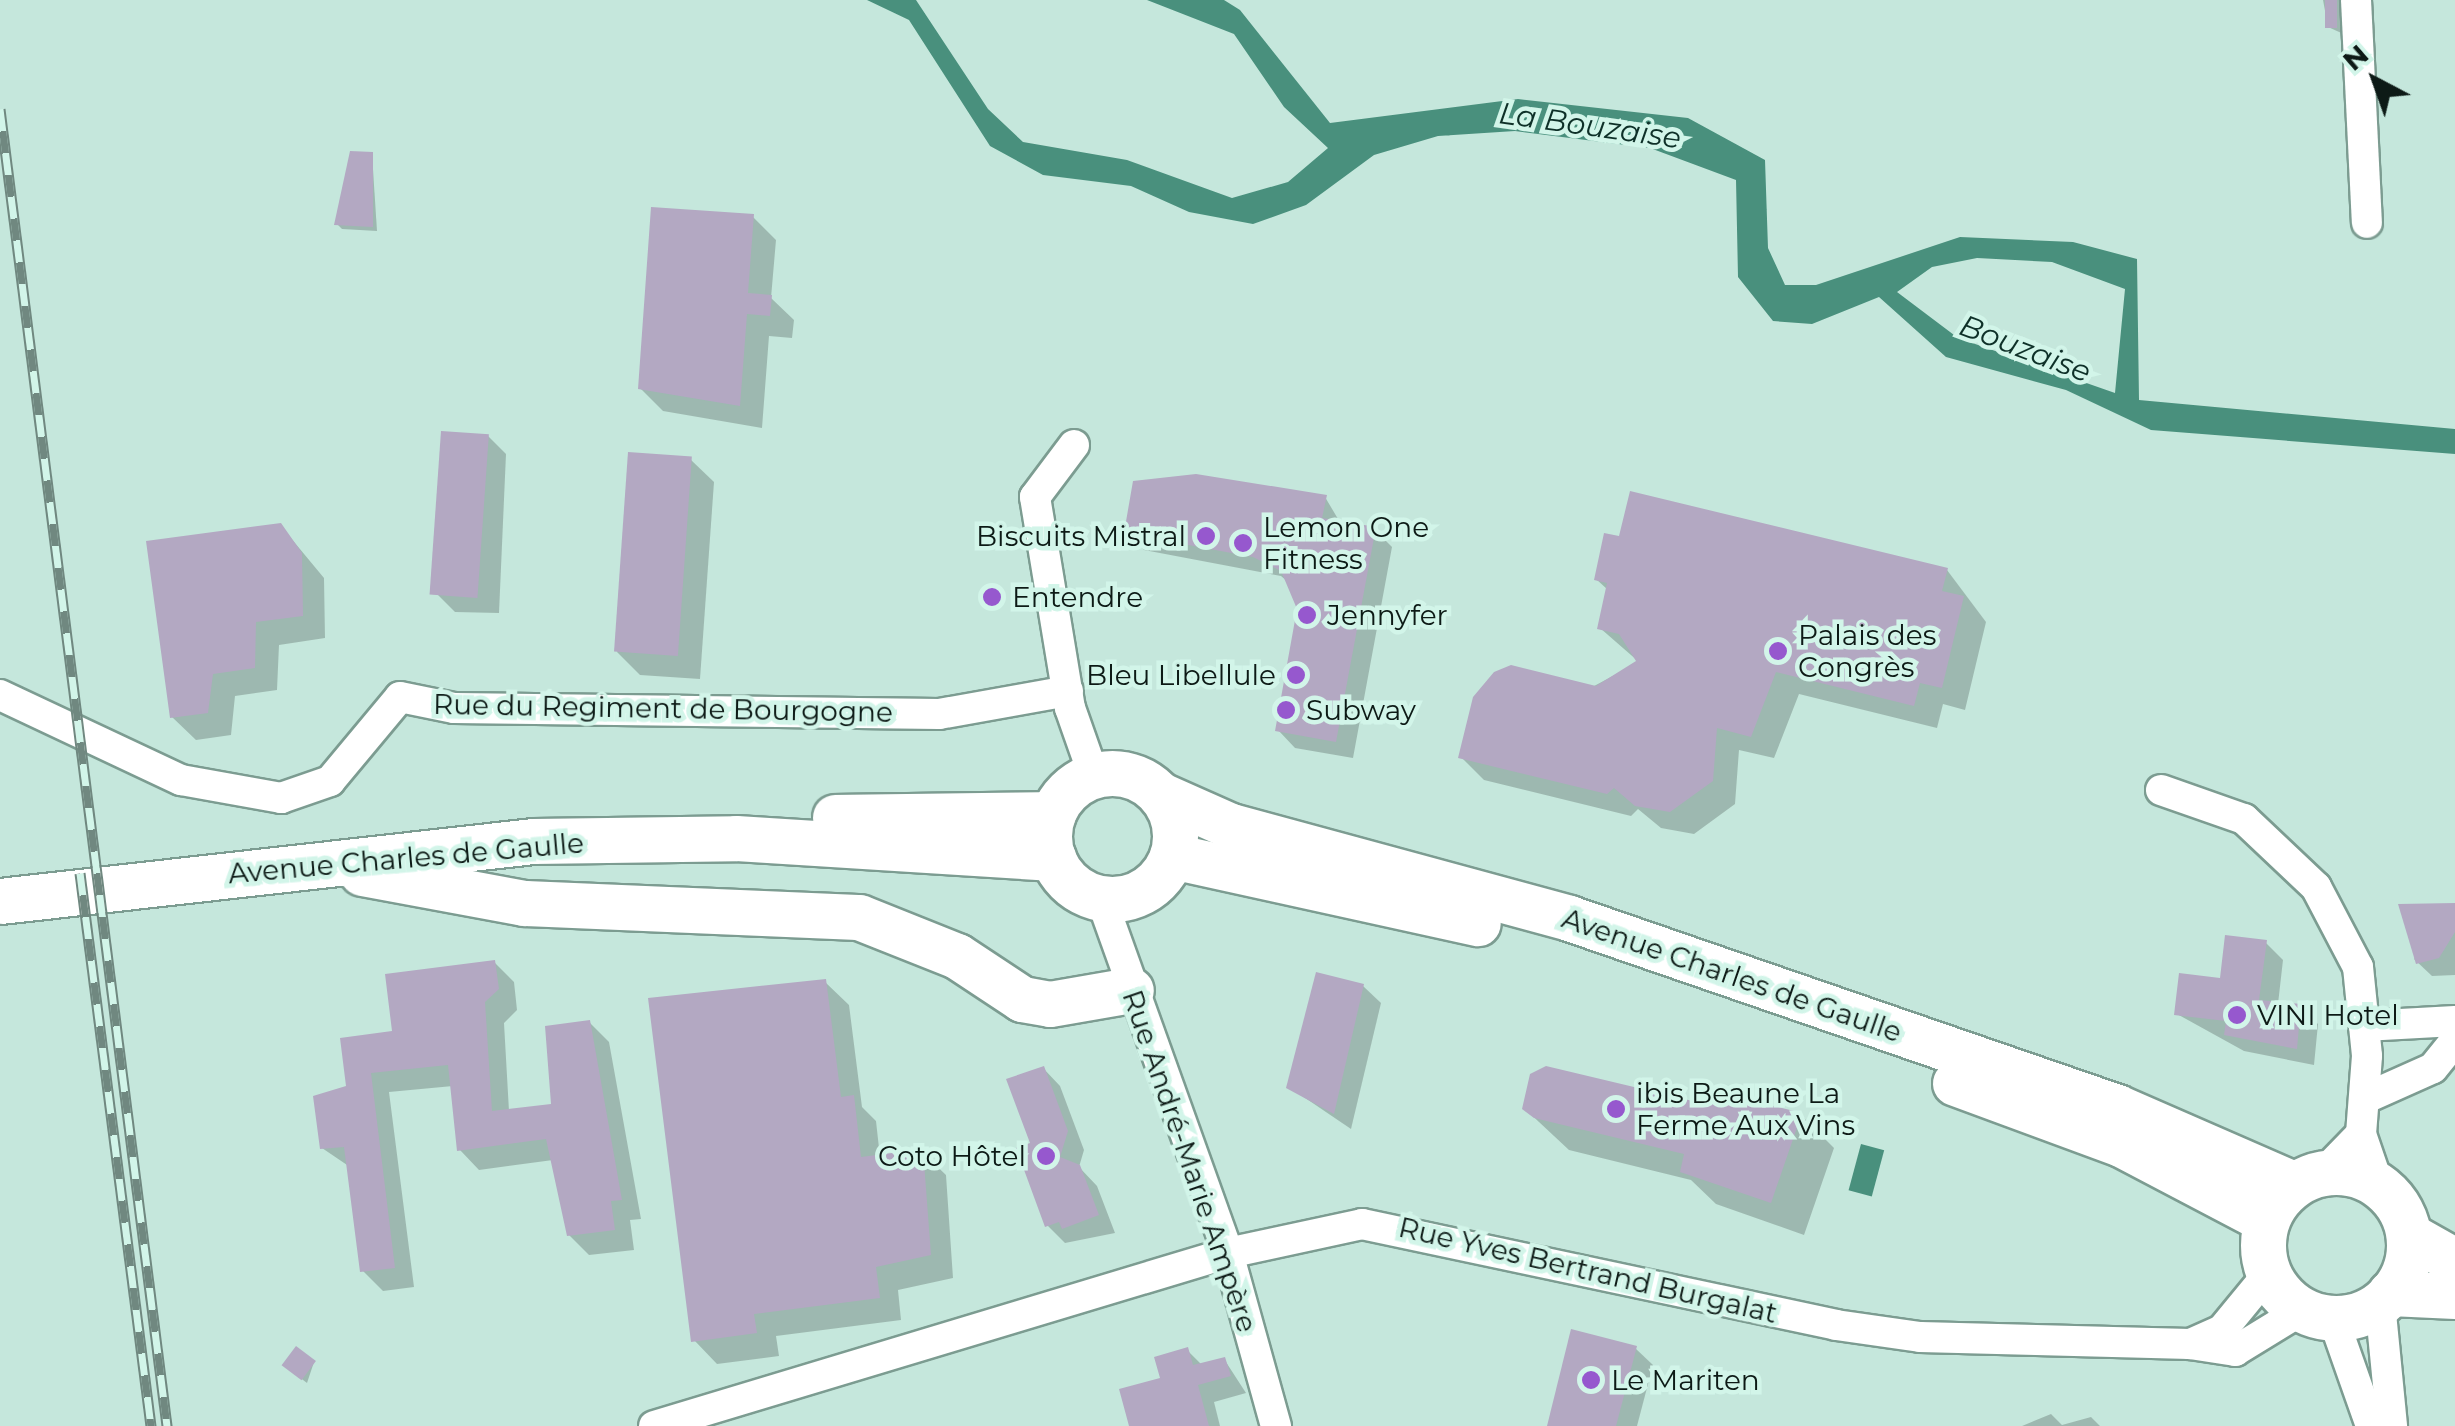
<!DOCTYPE html>
<html>
<head>
<meta charset="utf-8">
<style>
	body { margin:0 }
	#map { position:relative; width:2455px; height:1426px; overflow:hidden; background:#c5e7dc; font-family:Montserrat,sans-serif }
	div>[style] { position:absolute }
	[style*='--x'] { left:calc(var(--x)*1px); top:calc(var(--y)*1px); width:calc(var(--w)*1px); rotate:calc(var(--a)*1deg) }
	.water>* { inset:0; background:#49907d; transform-origin:0 0 }
	.shadow>* { inset:0; background:#0003 }
	.building>* { inset:0; background:#b3a8c2; transform-origin:0 0 }
	.roads { filter:drop-shadow(2px 0 #7c9c91) drop-shadow(-2px 0 #7c9c91) drop-shadow(0 2px #7c9c91) drop-shadow(0 -2px #7c9c91) }
	.minor>* { height:30px; margin:-15px; padding:0 15px; transform-origin:15px; border-radius:15px; background:#fff }
	.primary>* { height:45px; margin:-22.5px; padding:0 22.5px; transform-origin:22.5px; border-radius:22.5px; background:#fff }
	.primary>.ring { margin:-22.5px; padding:0; box-sizing:content-box; background:none; border:45px solid #fff; border-radius:50% }
	.rail>* { height:11px; margin-top:-5.5px; transform-origin:0; background:repeating-linear-gradient(90deg,#d2f5e9 0 22px,#708880 0 44px); box-sizing:border-box; border-block:2px solid #708880 }
	.dots>* { width:28px; height:28px; translate:-50% -50%; box-sizing:border-box; border:5px solid #d2f5e9; border-radius:50% }
	span { translate:-50% -50%; white-space:nowrap; text-align:center; line-height:1.15; -webkit-text-stroke:9px #d2f5e9; paint-order:stroke }
	.poi-label { font-size:28px; color:#0d1a16 }
	.left { translate:0 -50%; text-align:left }
	.right { translate:-100% -50%; text-align:right }
	.street-label { font-size:28px; color:#0d1a16 }
	.water-label { font-size:30px; color:#0e3028; font-style:italic }
	.north { position:absolute; left:2325px; top:30px; width:100px; height:100px; -webkit-text-stroke:8px #d2f5e9; paint-order:stroke; rotate:319deg; font-size:28px; font-weight:700; line-height:40px; text-align:center; color:#0d1a16 }
	.north::after { content:''; display:block; margin:auto; width:35px; height:45px; background:#0d1a16; clip-path:polygon(50% 0,100% 100%,50% 72%,0 100%) }
</style>
</head>
<body>
<div id="map">
	<div class="water">
		<i style="clip-path:polygon(evenodd,867px 0,916px 0,988px 109px,1023px 142px,1127px 160px,1232px 198px,1288px 182px,1328px 148px,1284px 107px,1234px 34px,1147px 0,1224px 0,1240px 10px,1330px 123px,1518px 99px,1688px 118px,1765px 160px,1768px 248px,1785px 285px,1816px 285px,1960px 237px,2073px 242px,2137px 259px,2139px 400px,2455px 429px,2455px 454px,2151px 430px,2066px 390px,1946px 357px,1879px 297px,1812px 324px,1773px 321px,1738px 277px,1736px 180px,1650px 148px,1515px 131px,1438px 136px,1374px 155px,1306px 205px,1253px 224px,1189px 212px,1131px 186px,1043px 175px,990px 146px,909px 20px,867px 0,1977px 258px,2052px 262px,2125px 289px,2115px 393px,1958px 338px,1897px 292px,1932px 267px,1977px 258px)"></i>
		<i style="left:1861px;top:1144px;width:24px;height:48px;rotate:15deg"></i>
	</div>
	<div class="shadow">
		<i style="clip-path:polygon(2323px 0,2355px 0,2348px 36px,2328px 27px)"></i>
		<i style="clip-path:polygon(372px 154px,377px 231px,342px 229px,337px 224px)"></i>
		<i style="clip-path:polygon(753px 217px,776px 240px,771px 298px,794px 320px,792px 338px,769px 336px,762px 428px,663px 411px,640px 388px)"></i>
		<i style="clip-path:polygon(488px 436px,506px 454px,499px 613px,455px 612px,437px 594px)"></i>
		<i style="clip-path:polygon(690px 459px,714px 482px,700px 679px,640px 675px,617px 652px)"></i>
		<i style="clip-path:polygon(1325px 497px,1341px 524px,1375px 530px,1392px 547px,1353px 758px,1295px 748px,1278px 730px,1298px 619px,1294px 587px,1281px 576px,1144px 550px,1126px 532px)"></i>
		<i style="clip-path:polygon(280px 525px,324px 578px,325px 638px,279px 645px,277px 690px,235px 696px,231px 735px,196px 740px,172px 717px)"></i>
		<i style="clip-path:polygon(1947px 570px,1986px 622px,1965px 710px,1943px 704px,1937px 728px,1799px 694px,1774px 758px,1739px 750px,1735px 804px,1694px 834px,1661px 828px,1638px 809px,1631px 816px,1484px 780px,1461px 757px,1639px 662px,1600px 628px,1608px 590px,1596px 579px)"></i>
		<i style="clip-path:polygon(2455px 906px,2455px 975px,2432px 976px,2414px 959px)"></i>
		<i style="clip-path:polygon(2266px 943px,2283px 960px,2278px 1004px,2300px 1007px,2318px 1024px,2314px 1065px,2244px 1051px,2177px 1014px)"></i>
		<i style="clip-path:polygon(494px 962px,514px 982px,517px 1010px,504px 1023px,509px 1111px,553px 1106px,589px 1022px,609px 1042px,641px 1219px,630px 1220px,634px 1250px,589px 1255px,569px 1235px,553px 1160px,479px 1170px,460px 1150px,453px 1086px,389px 1092px,414px 1287px,383px 1291px,363px 1271px,350px 1167px,322px 1148px,349px 1088px,395px 1033px)"></i>
		<i style="clip-path:polygon(825px 982px,849px 1005px,862px 1107px,876px 1121px,880px 1157px,922px 1152px,946px 1175px,953px 1278px,898px 1290px,901px 1320px,776px 1336px,779px 1356px,717px 1364px,694px 1340px)"></i>
		<i style="clip-path:polygon(1363px 986px,1381px 1003px,1351px 1129px,1289px 1087px)"></i>
		<i style="clip-path:polygon(1043px 1068px,1060px 1086px,1084px 1150px,1079px 1167px,1097px 1186px,1115px 1233px,1065px 1243px,1047px 1225px,1033px 1144px)"></i>
		<i style="clip-path:polygon(1703px 1106px,1801px 1115px,1834px 1148px,1804px 1235px,1716px 1204px,1691px 1180px,1569px 1150px,1524px 1108px)"></i>
		<i style="clip-path:polygon(1635px 1348px,1653px 1365px,1637px 1426px,1550px 1426px)"></i>
		<i style="clip-path:polygon(1187px 1350px,1202px 1365px,1224px 1359px,1246px 1393px,1214px 1402px,1220px 1426px,1131px 1426px)"></i>
		<i style="clip-path:polygon(314px 1362px,307px 1383px,290px 1370px)"></i>
		<i style="clip-path:polygon(2051px 1414px,2062px 1425px,2091px 1417px,2100px 1426px,2022px 1426px)"></i>
	</div>
	<div class="building">
		<i style="left:2325px;top:0;width:12px;height:28px"></i>
		<i style="clip-path:polygon(350px 151px,373px 152px,373px 227px,334px 225px)"></i>
		<i style="clip-path:polygon(651px 207px,754px 214px,748px 293px,772px 295px,770px 316px,747px 314px,740px 406px,638px 389px)"></i>
		<i style="left:441px;top:431px;width:48px;height:164px;rotate:4deg"></i>
		<i style="left:628px;top:452px;width:64px;height:200px;rotate:4deg"></i>
		<i style="clip-path:polygon(1196px 474px,1327px 495px,1322px 518px,1376px 527px,1336px 742px,1275px 731px,1297px 609px,1281px 571px,1253px 557px,1124px 533px,1133px 481px)"></i>
		<i style="clip-path:polygon(1630px 491px,1948px 568px,1942px 591px,1964px 596px,1942px 688px,1920px 683px,1914px 706px,1776px 672px,1751px 737px,1717px 728px,1713px 781px,1670px 812px,1635px 806px,1614px 788px,1607px 794px,1458px 758px,1473px 697px,1494px 672px,1511px 665px,1596px 686px,1636px 661px,1619px 634px,1597px 629px,1607px 583px,1594px 580px,1604px 533px,1619px 536px)"></i>
		<i style="clip-path:polygon(281px 523px,302px 553px,303px 616px,256px 622px,255px 668px,213px 674px,208px 713px,170px 718px,146px 541px)"></i>
		<i style="clip-path:polygon(2455px 903px,2455px 932px,2439px 958px,2416px 964px,2398px 904px)"></i>
		<i style="clip-path:polygon(2225px 935px,2267px 940px,2259px 1000px,2301px 1004px,2297px 1049px,2224px 1035px,2226px 1021px,2174px 1015px,2179px 973px,2220px 978px)"></i>
		<i style="clip-path:polygon(495px 960px,499px 989px,485px 1002px,492px 1111px,551px 1104px,545px 1026px,590px 1020px,622px 1200px,611px 1201px,615px 1230px,567px 1236px,546px 1139px,457px 1151px,448px 1065px,371px 1073px,395px 1268px,360px 1272px,344px 1147px,320px 1149px,313px 1096px,346px 1086px,340px 1038px,392px 1031px,385px 974px)"></i>
		<i style="clip-path:polygon(1316px 972px,1364px 984px,1334px 1114px,1286px 1088px)"></i>
		<i style="clip-path:polygon(826px 979px,841px 1097px,854px 1095px,861px 1157px,923px 1149px,931px 1255px,876px 1267px,880px 1298px,754px 1314px,757px 1333px,691px 1342px,648px 998px)"></i>
		<i style="clip-path:polygon(1044px 1066px,1068px 1131px,1060px 1157px,1080px 1165px,1099px 1215px,1062px 1229px,1059px 1222px,1045px 1227px,1016px 1148px,1030px 1143px,1006px 1079px)"></i>
		<i style="clip-path:polygon(1546px 1066px,1701px 1103px,1705px 1089px,1802px 1113px,1771px 1203px,1680px 1172px,1684px 1154px,1534px 1118px,1522px 1109px,1530px 1074px)"></i>
		<i style="clip-path:polygon(1571px 1329px,1637px 1346px,1616px 1426px,1547px 1426px)"></i>
		<i style="left:296px;top:1346px;width:25px;height:24px;rotate:37deg"></i>
		<i style="clip-path:polygon(1188px 1347px,1193px 1365px,1225px 1357px,1231px 1376px,1198px 1385px,1209px 1426px,1129px 1426px,1119px 1389px,1160px 1378px,1154px 1357px)"></i>
	</div>
	<div class="roads">
		<div class="minor">
			<i style="--x:2356;--y:0;--w:223;--a:87.2"></i>
			<i style="--x:1074;--y:445;--w:65;--a:126.9"></i>
			<i style="--x:1035;--y:497;--w:214;--a:80.6"></i>
			<i style="--x:1070;--y:708;--w:72;--a:70.6"></i>
			<i style="--x:0;--y:695;--w:200;--a:25.2"></i>
			<i style="--x:181;--y:780;--w:102;--a:10.2"></i>
			<i style="--x:281;--y:798;--w:52;--a:-19.1"></i>
			<i style="--x:330;--y:781;--w:109;--a:-50.2"></i>
			<i style="--x:400;--y:697;--w:55;--a:11.5"></i>
			<i style="--x:454;--y:708;--w:485;--a:0.7"></i>
			<i style="--x:939;--y:714;--w:131;--a:-10.1"></i>
			<i style="--x:2161;--y:790;--w:88;--a:19.3"></i>
			<i style="--x:2244;--y:819;--w:99;--a:43.4"></i>
			<i style="--x:2316;--y:887;--w:90;--a:62.3"></i>
			<i style="--x:2358;--y:967;--w:89;--a:84.2"></i>
			<i style="--x:2367;--y:1056;--w:78;--a:94.4"></i>
			<i style="--x:1101;--y:898;--w:377;--a:70.3"></i>
			<i style="--x:1228;--y:1253;--w:180;--a:74.5"></i>
			<i style="--x:2364;--y:1026;--w:91;--a:-3.1"></i>
			<i style="--x:2366;--y:1098;--w:73;--a:-24.1"></i>
			<i style="--x:2433;--y:1068;--w:35;--a:-51"></i>
			<i style="--x:2324;--y:1172;--w:53;--a:-45.8"></i>
			<i style="--x:2361;--y:1134;--w:53;--a:71.2"></i>
			<i style="--x:2268;--y:1274;--w:72;--a:129.4"></i>
			<i style="--x:2222;--y:1330;--w:35;--a:156"></i>
			<i style="--x:2190;--y:1344;--w:46;--a:8.8"></i>
			<i style="--x:2235;--y:1351;--w:79;--a:-31.5"></i>
			<i style="--x:2380;--y:1303;--w:124;--a:84.4"></i>
			<i style="--x:2333;--y:1318;--w:114;--a:70.6"></i>
			<i style="--x:654;--y:1426;--w:600;--a:-16.77"></i>
			<i style="--x:1228;--y:1253;--w:137;--a:-12.2"></i>
			<i style="--x:1362;--y:1224;--w:485;--a:12"></i>
			<i style="--x:1836;--y:1325;--w:85;--a:8.1"></i>
			<i style="--x:1920;--y:1337;--w:270;--a:1.5"></i>
		</div>
		<div class="primary">
			<i class="ring" style="left:1049px;top:773px;width:81px;height:81px"></i>
			<i style="--x:1161;--y:795;--w:77;--a:23.9"></i>
			<i style="--x:1231;--y:826;--w:350;--a:15.2"></i>
			<i style="--x:1569;--y:918;--w:580;--a:19.03"></i>
			<i style="--x:2117;--y:1107;--w:192;--a:23.6"></i>
			<i style="--x:835;--y:817;--w:218;--a:-0.8"></i>
			<i style="--x:1172;--y:856;--w:313;--a:12.4"></i>
			<i style="--x:362;--y:873;--w:165;--a:10.5"></i>
			<i style="--x:524;--y:903;--w:335;--a:2.4"></i>
			<i style="--x:859;--y:917;--w:105;--a:21.7"></i>
			<i style="--x:957;--y:956;--w:78;--a:33.5"></i>
			<i style="--x:1022;--y:999;--w:28;--a:10"></i>
			<i style="--x:1050;--y:1004;--w:82;--a:-9.8"></i>
			<i style="--x:0;--y:901;--w:536;--a:-6.42"></i>
			<i style="--x:533;--y:841;--w:203;--a:-0.8"></i>
			<i style="--x:736;--y:838;--w:318;--a:3.6"></i>
			<i style="--x:1955;--y:1083;--w:177;--a:20.2"></i>
			<i style="--x:2121;--y:1144;--w:164;--a:27.7"></i>
			<i class="ring" style="left:2263px;top:1172px;width:101px;height:101px"></i>
			<i style="--x:2409;--y:1235;--w:53;--a:29.5"></i>
			<i style="--x:2390;--y:1293;--w:65;--a:2.6"></i>
		</div>
	</div>
	<div class="rail">
		<i style="--x:0;--y:109;--w:1328;--a:82.77"></i>
		<i style="--x:80;--y:873;--w:558;--a:82.68"></i>
	</div>
	<div class="dots">
		<i style="left:1206px;top:536px;background:#9658ce"></i>
		<i style="left:1243px;top:543px;background:#9658ce"></i>
		<i style="left:992px;top:597px;background:#9658ce"></i>
		<i style="left:1307px;top:615px;background:#9658ce"></i>
		<i style="left:1778px;top:651px;background:#9658ce"></i>
		<i style="left:1296px;top:675px;background:#9658ce"></i>
		<i style="left:1286px;top:710px;background:#9658ce"></i>
		<i style="left:2237px;top:1015px;background:#9658ce"></i>
		<i style="left:1616px;top:1109px;background:#9658ce"></i>
		<i style="left:1046px;top:1156px;background:#9658ce"></i>
		<i style="left:1591px;top:1380px;background:#9658ce"></i>
	</div>
	<div class="poi-label">
		<span class="left" style="left:1263px;top:543px">Lemon One<br>Fitness</span>
		<span class="right" style="left:1186px;top:536px">Biscuits Mistral</span>
		<span class="left" style="left:1012px;top:597px">Entendre</span>
		<span class="left" style="left:1327px;top:615px">Jennyfer</span>
		<span class="left" style="left:1798px;top:651px">Palais des<br>Congrès</span>
		<span class="right" style="left:1276px;top:675px">Bleu Libellule</span>
		<span class="left" style="left:1306px;top:710px">Subway</span>
		<span class="left" style="left:2257px;top:1015px">VINI Hotel</span>
		<span class="left" style="left:1636px;top:1109px">ibis Beaune La<br>Ferme Aux Vins</span>
		<span class="right" style="left:1026px;top:1156px">Coto Hôtel</span>
		<span class="left" style="left:1611px;top:1380px">Le Mariten</span>
	</div>
	<div class="street-label">
		<span style="left:663px;top:708px;rotate:1deg">Rue du Regiment de Bourgogne</span>
		<span style="left:406px;top:858px;rotate:-5deg">Avenue Charles de Gaulle</span>
		<span style="left:1732px;top:975px;rotate:19deg">Avenue Charles de Gaulle</span>
		<span style="left:1190px;top:1161px;rotate:71deg">Rue André-Marie Ampère</span>
		<span style="left:1588px;top:1270px;rotate:13deg">Rue Yves Bertrand Burgalat</span>
	</div>
	<div class="water-label">
		<span style="left:1590px;top:126px;rotate:8deg">La Bouzaise</span>
		<span style="left:2025px;top:349px;rotate:21deg">Bouzaise</span>
	</div>
	<div class="north">N</div>
</div>
</body>
</html>
